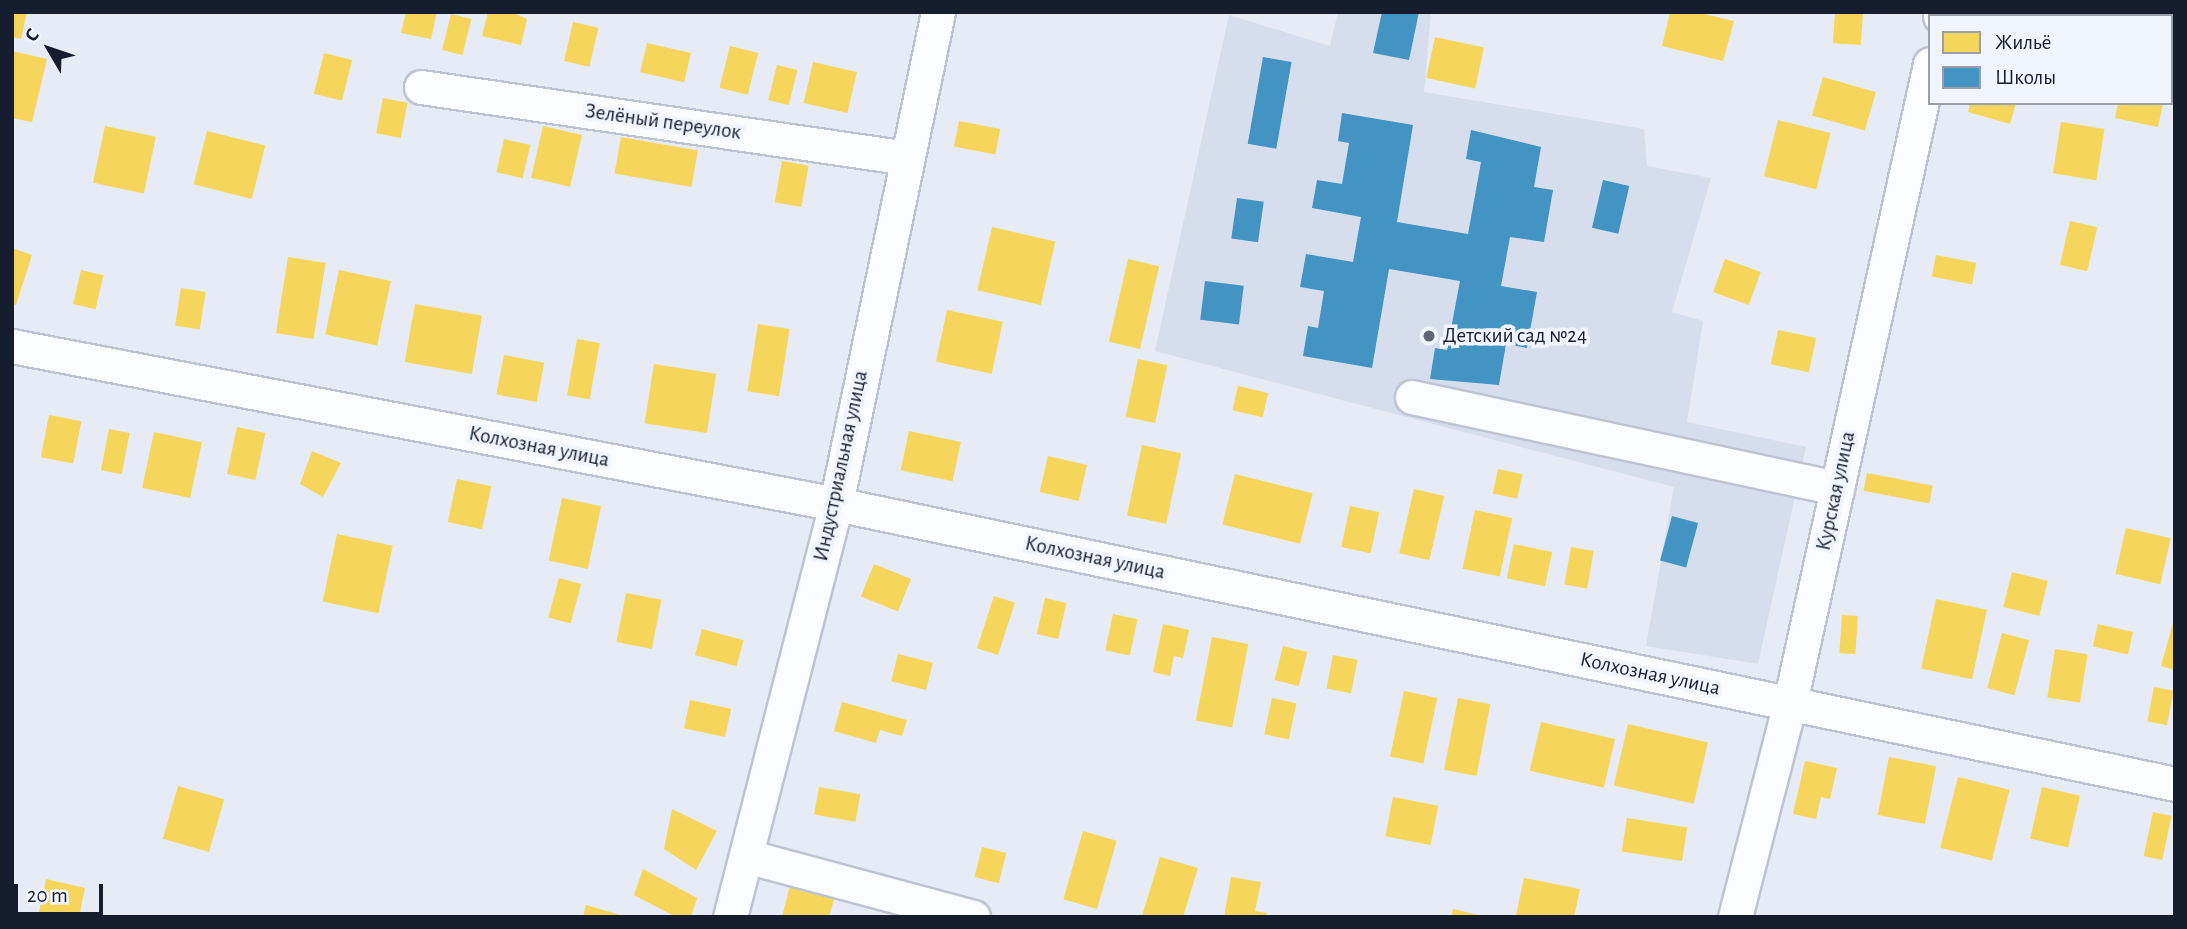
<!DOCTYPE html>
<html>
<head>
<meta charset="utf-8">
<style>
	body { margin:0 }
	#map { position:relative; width:2187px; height:929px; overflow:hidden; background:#e6ebf5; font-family:"Alegreya Sans",sans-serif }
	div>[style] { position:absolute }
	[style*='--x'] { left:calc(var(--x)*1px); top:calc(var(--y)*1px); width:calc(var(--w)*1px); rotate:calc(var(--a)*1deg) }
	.built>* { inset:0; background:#d6deee }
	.homes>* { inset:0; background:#f6d55c; transform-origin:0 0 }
	.schools>* { inset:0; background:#4393c3; transform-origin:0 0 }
	.roads { filter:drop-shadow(2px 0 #bdc3d0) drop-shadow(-2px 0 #bdc3d0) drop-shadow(0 2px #bdc3d0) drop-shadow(0 -2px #bdc3d0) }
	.minor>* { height:33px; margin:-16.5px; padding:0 16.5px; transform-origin:16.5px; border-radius:16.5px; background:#fbfcfe }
	.dots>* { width:19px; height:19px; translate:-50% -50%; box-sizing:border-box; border:4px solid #f1f5ff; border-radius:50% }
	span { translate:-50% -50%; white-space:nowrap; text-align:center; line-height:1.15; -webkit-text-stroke:7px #f1f5ff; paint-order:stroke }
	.street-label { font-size:21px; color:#161d2e }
	.poi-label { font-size:21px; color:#161d2e }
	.left { translate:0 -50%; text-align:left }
	.frame { position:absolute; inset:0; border:14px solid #161d2e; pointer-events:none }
	.legend { position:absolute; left:1928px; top:14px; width:245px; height:91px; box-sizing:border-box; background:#f1f5ff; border:2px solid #999fab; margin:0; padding:9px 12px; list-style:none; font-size:21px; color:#161d2e }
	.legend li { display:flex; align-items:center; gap:14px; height:35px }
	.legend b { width:35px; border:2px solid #999fab }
	.north { position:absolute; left:14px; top:14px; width:70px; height:70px; -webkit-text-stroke:5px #f1f5ff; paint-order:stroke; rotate:309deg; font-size:19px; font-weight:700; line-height:28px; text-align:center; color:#161d2e }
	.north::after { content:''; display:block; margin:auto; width:24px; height:32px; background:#161d2e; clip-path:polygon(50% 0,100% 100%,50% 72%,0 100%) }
	.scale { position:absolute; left:14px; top:884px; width:89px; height:32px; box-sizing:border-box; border:4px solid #161d2e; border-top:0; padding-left:9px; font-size:21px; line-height:24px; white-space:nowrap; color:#161d2e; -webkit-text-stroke:5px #f1f5ff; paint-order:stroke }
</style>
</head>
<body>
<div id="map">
	<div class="built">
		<i style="clip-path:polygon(1338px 12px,1431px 12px,1424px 92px,1644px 129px,1647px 166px,1711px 178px,1672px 312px,1703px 321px,1687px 422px,1806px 447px,1758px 664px,1646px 646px,1674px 487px,1155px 351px,1229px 15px,1330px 46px)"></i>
	</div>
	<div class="homes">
		<i style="clip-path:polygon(12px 12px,27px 12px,21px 39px,12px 37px)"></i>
		<i style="clip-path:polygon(406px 12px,437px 12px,431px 39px,401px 33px)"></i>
		<i style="clip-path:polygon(488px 12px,512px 12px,527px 19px,521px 45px,482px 36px)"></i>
		<i style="clip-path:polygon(1670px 12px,1696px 12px,1734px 21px,1723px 61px,1662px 46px)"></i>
		<i style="left:1835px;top:12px;width:28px;height:31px;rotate:4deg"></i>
		<i style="left:451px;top:14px;width:21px;height:37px;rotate:14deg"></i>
		<i style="left:573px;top:22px;width:26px;height:40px;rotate:13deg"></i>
		<i style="left:1435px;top:37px;width:50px;height:42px;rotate:12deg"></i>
		<i style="left:647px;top:43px;width:45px;height:30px;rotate:13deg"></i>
		<i style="left:730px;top:46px;width:29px;height:43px;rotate:14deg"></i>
		<i style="clip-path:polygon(12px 51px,47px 59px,32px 122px,12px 118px)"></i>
		<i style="left:324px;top:53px;width:29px;height:42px;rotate:14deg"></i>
		<i style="left:813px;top:62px;width:45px;height:42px;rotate:13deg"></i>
		<i style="left:777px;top:65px;width:21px;height:36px;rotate:14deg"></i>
		<i style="left:1823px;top:77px;width:55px;height:40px;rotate:16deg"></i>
		<i style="left:383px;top:98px;width:25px;height:36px;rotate:11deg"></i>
		<i style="clip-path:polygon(1970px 103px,2016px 103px,2010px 124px,1968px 112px)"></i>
		<i style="clip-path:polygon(2118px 103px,2163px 103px,2158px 127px,2115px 118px)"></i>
		<i style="left:1778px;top:120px;width:54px;height:58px;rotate:14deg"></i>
		<i style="left:959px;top:121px;width:42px;height:26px;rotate:11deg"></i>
		<i style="left:2061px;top:122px;width:44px;height:52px;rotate:9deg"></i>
		<i style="left:105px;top:126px;width:52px;height:58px;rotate:12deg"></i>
		<i style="left:543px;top:126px;width:40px;height:53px;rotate:13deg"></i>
		<i style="left:207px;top:131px;width:60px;height:55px;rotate:14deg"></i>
		<i style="left:621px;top:137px;width:78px;height:37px;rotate:10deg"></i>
		<i style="left:504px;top:139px;width:27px;height:34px;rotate:13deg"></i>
		<i style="left:782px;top:161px;width:27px;height:42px;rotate:10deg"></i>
		<i style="left:2070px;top:221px;width:28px;height:45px;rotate:13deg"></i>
		<i style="left:992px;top:227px;width:65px;height:65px;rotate:13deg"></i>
		<i style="clip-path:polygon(12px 248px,32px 255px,16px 305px,12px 304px)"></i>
		<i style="left:1936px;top:255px;width:41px;height:22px;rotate:11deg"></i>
		<i style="left:288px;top:257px;width:38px;height:77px;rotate:9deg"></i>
		<i style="left:1128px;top:259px;width:32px;height:85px;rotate:13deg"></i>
		<i style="left:1725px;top:259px;width:38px;height:35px;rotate:20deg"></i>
		<i style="left:81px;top:270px;width:23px;height:35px;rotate:13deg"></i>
		<i style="left:339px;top:270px;width:53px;height:66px;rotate:12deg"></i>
		<i style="left:181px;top:288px;width:25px;height:38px;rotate:9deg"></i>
		<i style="left:415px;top:304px;width:68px;height:59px;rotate:10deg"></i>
		<i style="left:947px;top:310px;width:57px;height:53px;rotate:12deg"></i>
		<i style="left:758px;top:324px;width:32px;height:68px;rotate:9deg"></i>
		<i style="left:1778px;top:330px;width:39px;height:35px;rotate:12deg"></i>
		<i style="left:577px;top:339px;width:23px;height:57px;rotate:10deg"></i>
		<i style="left:504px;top:355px;width:41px;height:40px;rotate:11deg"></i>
		<i style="left:1138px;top:359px;width:30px;height:59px;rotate:12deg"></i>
		<i style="left:654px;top:364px;width:63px;height:60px;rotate:9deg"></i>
		<i style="left:1238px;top:386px;width:31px;height:25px;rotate:13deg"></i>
		<i style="left:49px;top:415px;width:33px;height:43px;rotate:11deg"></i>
		<i style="left:237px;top:427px;width:29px;height:48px;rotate:12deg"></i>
		<i style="left:109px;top:429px;width:21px;height:42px;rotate:11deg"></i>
		<i style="left:909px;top:431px;width:53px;height:40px;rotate:12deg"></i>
		<i style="left:154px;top:432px;width:49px;height:57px;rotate:12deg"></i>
		<i style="left:1142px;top:445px;width:40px;height:72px;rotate:12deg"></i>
		<i style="clip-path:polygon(312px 451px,341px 463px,323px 497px,300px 484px)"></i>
		<i style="left:1048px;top:456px;width:40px;height:37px;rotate:13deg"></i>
		<i style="left:1498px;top:469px;width:25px;height:25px;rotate:12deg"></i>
		<i style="left:1867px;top:473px;width:67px;height:18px;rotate:11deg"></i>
		<i style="left:1235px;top:474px;width:80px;height:52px;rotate:14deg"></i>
		<i style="left:457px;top:479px;width:35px;height:44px;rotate:12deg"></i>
		<i style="left:1414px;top:489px;width:31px;height:66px;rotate:13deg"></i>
		<i style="left:562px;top:498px;width:40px;height:64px;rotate:12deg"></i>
		<i style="left:1350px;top:506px;width:30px;height:42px;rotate:12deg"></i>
		<i style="left:1475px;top:510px;width:38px;height:60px;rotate:12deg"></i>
		<i style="left:2126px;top:528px;width:46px;height:47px;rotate:13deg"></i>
		<i style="left:337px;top:534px;width:57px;height:69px;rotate:12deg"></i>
		<i style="left:1514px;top:544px;width:39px;height:35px;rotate:12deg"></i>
		<i style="left:1571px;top:547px;width:23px;height:38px;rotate:10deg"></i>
		<i style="left:874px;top:564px;width:40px;height:35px;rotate:22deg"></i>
		<i style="left:2012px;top:572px;width:37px;height:36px;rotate:14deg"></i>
		<i style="left:559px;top:578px;width:23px;height:41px;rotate:15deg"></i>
		<i style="left:626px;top:593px;width:36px;height:50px;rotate:11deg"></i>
		<i style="left:994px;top:596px;width:22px;height:55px;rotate:18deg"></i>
		<i style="left:1045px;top:598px;width:22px;height:37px;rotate:13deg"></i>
		<i style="left:1936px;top:599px;width:52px;height:71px;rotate:12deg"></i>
		<i style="left:1113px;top:614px;width:25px;height:37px;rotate:12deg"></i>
		<i style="left:1842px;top:615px;width:16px;height:38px;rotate:4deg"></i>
		<i style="clip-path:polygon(2175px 616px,2175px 670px,2161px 666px)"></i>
		<i style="clip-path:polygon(1163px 624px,1189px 630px,1183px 658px,1174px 656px,1170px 676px,1153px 672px)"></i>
		<i style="left:2098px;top:624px;width:36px;height:23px;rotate:13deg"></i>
		<i style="left:702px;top:629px;width:43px;height:27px;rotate:15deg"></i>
		<i style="left:2002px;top:633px;width:28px;height:57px;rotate:15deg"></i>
		<i style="left:1212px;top:637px;width:37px;height:85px;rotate:11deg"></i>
		<i style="left:1283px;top:646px;width:25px;height:35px;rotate:14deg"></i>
		<i style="left:2055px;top:649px;width:33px;height:49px;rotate:9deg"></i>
		<i style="left:898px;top:654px;width:36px;height:28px;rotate:14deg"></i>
		<i style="left:1333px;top:655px;width:25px;height:34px;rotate:11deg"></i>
		<i style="left:2154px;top:687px;width:20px;height:35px;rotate:11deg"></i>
		<i style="left:1404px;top:691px;width:34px;height:67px;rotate:12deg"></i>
		<i style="left:1272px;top:698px;width:25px;height:37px;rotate:12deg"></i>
		<i style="left:1458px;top:698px;width:33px;height:73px;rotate:11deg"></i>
		<i style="left:690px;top:700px;width:42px;height:29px;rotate:12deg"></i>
		<i style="clip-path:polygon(842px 702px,907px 720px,902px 736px,880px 730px,876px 743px,834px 731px)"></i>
		<i style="left:1541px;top:722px;width:76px;height:50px;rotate:13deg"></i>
		<i style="left:1628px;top:724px;width:82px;height:63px;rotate:13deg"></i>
		<i style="left:1889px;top:757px;width:48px;height:59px;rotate:11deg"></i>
		<i style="clip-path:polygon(1805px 761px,1837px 768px,1830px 799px,1821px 797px,1816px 819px,1793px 814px)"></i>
		<i style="left:1958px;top:777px;width:53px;height:73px;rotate:14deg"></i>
		<i style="left:178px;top:786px;width:48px;height:55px;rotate:16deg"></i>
		<i style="left:819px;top:787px;width:42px;height:28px;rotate:10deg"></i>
		<i style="left:2042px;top:787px;width:39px;height:53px;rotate:13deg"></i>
		<i style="left:1393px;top:797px;width:46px;height:40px;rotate:11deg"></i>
		<i style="clip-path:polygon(672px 809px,717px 831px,696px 870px,664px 849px)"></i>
		<i style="left:2153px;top:812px;width:19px;height:45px;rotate:12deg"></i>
		<i style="left:1627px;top:818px;width:61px;height:34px;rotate:9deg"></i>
		<i style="left:1083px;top:831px;width:35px;height:71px;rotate:16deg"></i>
		<i style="left:982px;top:847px;width:25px;height:31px;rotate:14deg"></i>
		<i style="clip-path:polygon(1160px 857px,1198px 868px,1183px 917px,1142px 916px)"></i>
		<i style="clip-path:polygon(643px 869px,697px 898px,691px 917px,676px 917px,634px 895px)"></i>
		<i style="clip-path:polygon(1231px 877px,1261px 882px,1255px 911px,1267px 913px,1266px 917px,1224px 917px)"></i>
		<i style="clip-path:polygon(1524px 878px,1580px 889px,1574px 917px,1516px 915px)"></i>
		<i style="clip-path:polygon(46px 879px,85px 888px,79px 917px,38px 917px)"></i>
		<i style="clip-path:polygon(790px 885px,835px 896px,829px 917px,782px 917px)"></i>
		<i style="clip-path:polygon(586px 905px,624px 916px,624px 917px,583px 917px)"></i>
		<i style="clip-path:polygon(1453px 909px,1483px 916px,1483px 917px,1451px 917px)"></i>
	</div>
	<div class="schools">
		<i style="clip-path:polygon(1382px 12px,1419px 12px,1409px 60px,1373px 53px)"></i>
		<i style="left:1263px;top:57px;width:29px;height:88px;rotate:10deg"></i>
		<i style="clip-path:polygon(1342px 113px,1413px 125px,1397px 222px,1468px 234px,1481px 162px,1466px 159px,1471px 130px,1541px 147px,1534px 187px,1553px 190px,1544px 242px,1510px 237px,1501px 286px,1537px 292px,1527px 348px,1506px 344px,1499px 385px,1430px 379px,1435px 348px,1447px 350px,1460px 281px,1389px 269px,1372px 368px,1303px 356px,1308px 326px,1318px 328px,1324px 291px,1300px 287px,1306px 254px,1353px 262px,1361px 217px,1312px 208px,1317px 180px,1342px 184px,1349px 143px,1338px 141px)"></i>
		<i style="left:1603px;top:180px;width:27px;height:49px;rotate:13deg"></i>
		<i style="left:1237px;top:198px;width:27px;height:41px;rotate:8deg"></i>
		<i style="left:1205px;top:281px;width:39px;height:39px;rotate:7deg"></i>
		<i style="left:1672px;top:516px;width:27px;height:46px;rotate:15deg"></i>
	</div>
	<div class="roads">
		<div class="minor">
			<i style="--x:2102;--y:12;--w:18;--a:13"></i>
			<i style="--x:1940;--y:16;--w:4;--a:-76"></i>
			<i style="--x:2171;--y:26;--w:4;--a:14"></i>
			<i style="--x:421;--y:87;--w:489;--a:8.3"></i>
			<i style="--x:12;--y:346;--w:839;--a:10.85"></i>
			<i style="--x:836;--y:504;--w:1368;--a:11.81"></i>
			<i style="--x:1412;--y:397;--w:435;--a:12.1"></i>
			<i style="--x:746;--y:856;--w:235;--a:15"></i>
			<i style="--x:730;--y:917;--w:426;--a:-75.6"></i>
			<i style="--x:836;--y:504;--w:502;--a:-78.29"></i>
			<i style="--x:1735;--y:917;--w:221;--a:-75.6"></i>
			<i style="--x:1790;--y:703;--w:654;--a:-77.64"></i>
		</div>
	</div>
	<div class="dots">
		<i style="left:1429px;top:336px;background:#5f6574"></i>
	</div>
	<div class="street-label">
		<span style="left:663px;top:122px;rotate:8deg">Зелёный переулок</span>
		<span style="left:539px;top:447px;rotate:11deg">Колхозная улица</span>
		<span style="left:841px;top:466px;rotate:-78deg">Индустриальная улица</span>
		<span style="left:1836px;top:491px;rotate:-78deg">Курская улица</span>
		<span style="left:1095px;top:558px;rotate:12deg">Колхозная улица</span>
		<span style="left:1650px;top:674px;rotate:12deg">Колхозная улица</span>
	</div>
	<div class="poi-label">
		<span class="left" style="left:1443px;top:336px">Детский сад №24</span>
	</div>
	<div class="frame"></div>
	<ul class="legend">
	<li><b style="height:19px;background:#f6d55c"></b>Жильё</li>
	<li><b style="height:19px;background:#4393c3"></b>Школы</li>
	</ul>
	<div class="north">С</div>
	<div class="scale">20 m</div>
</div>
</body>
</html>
